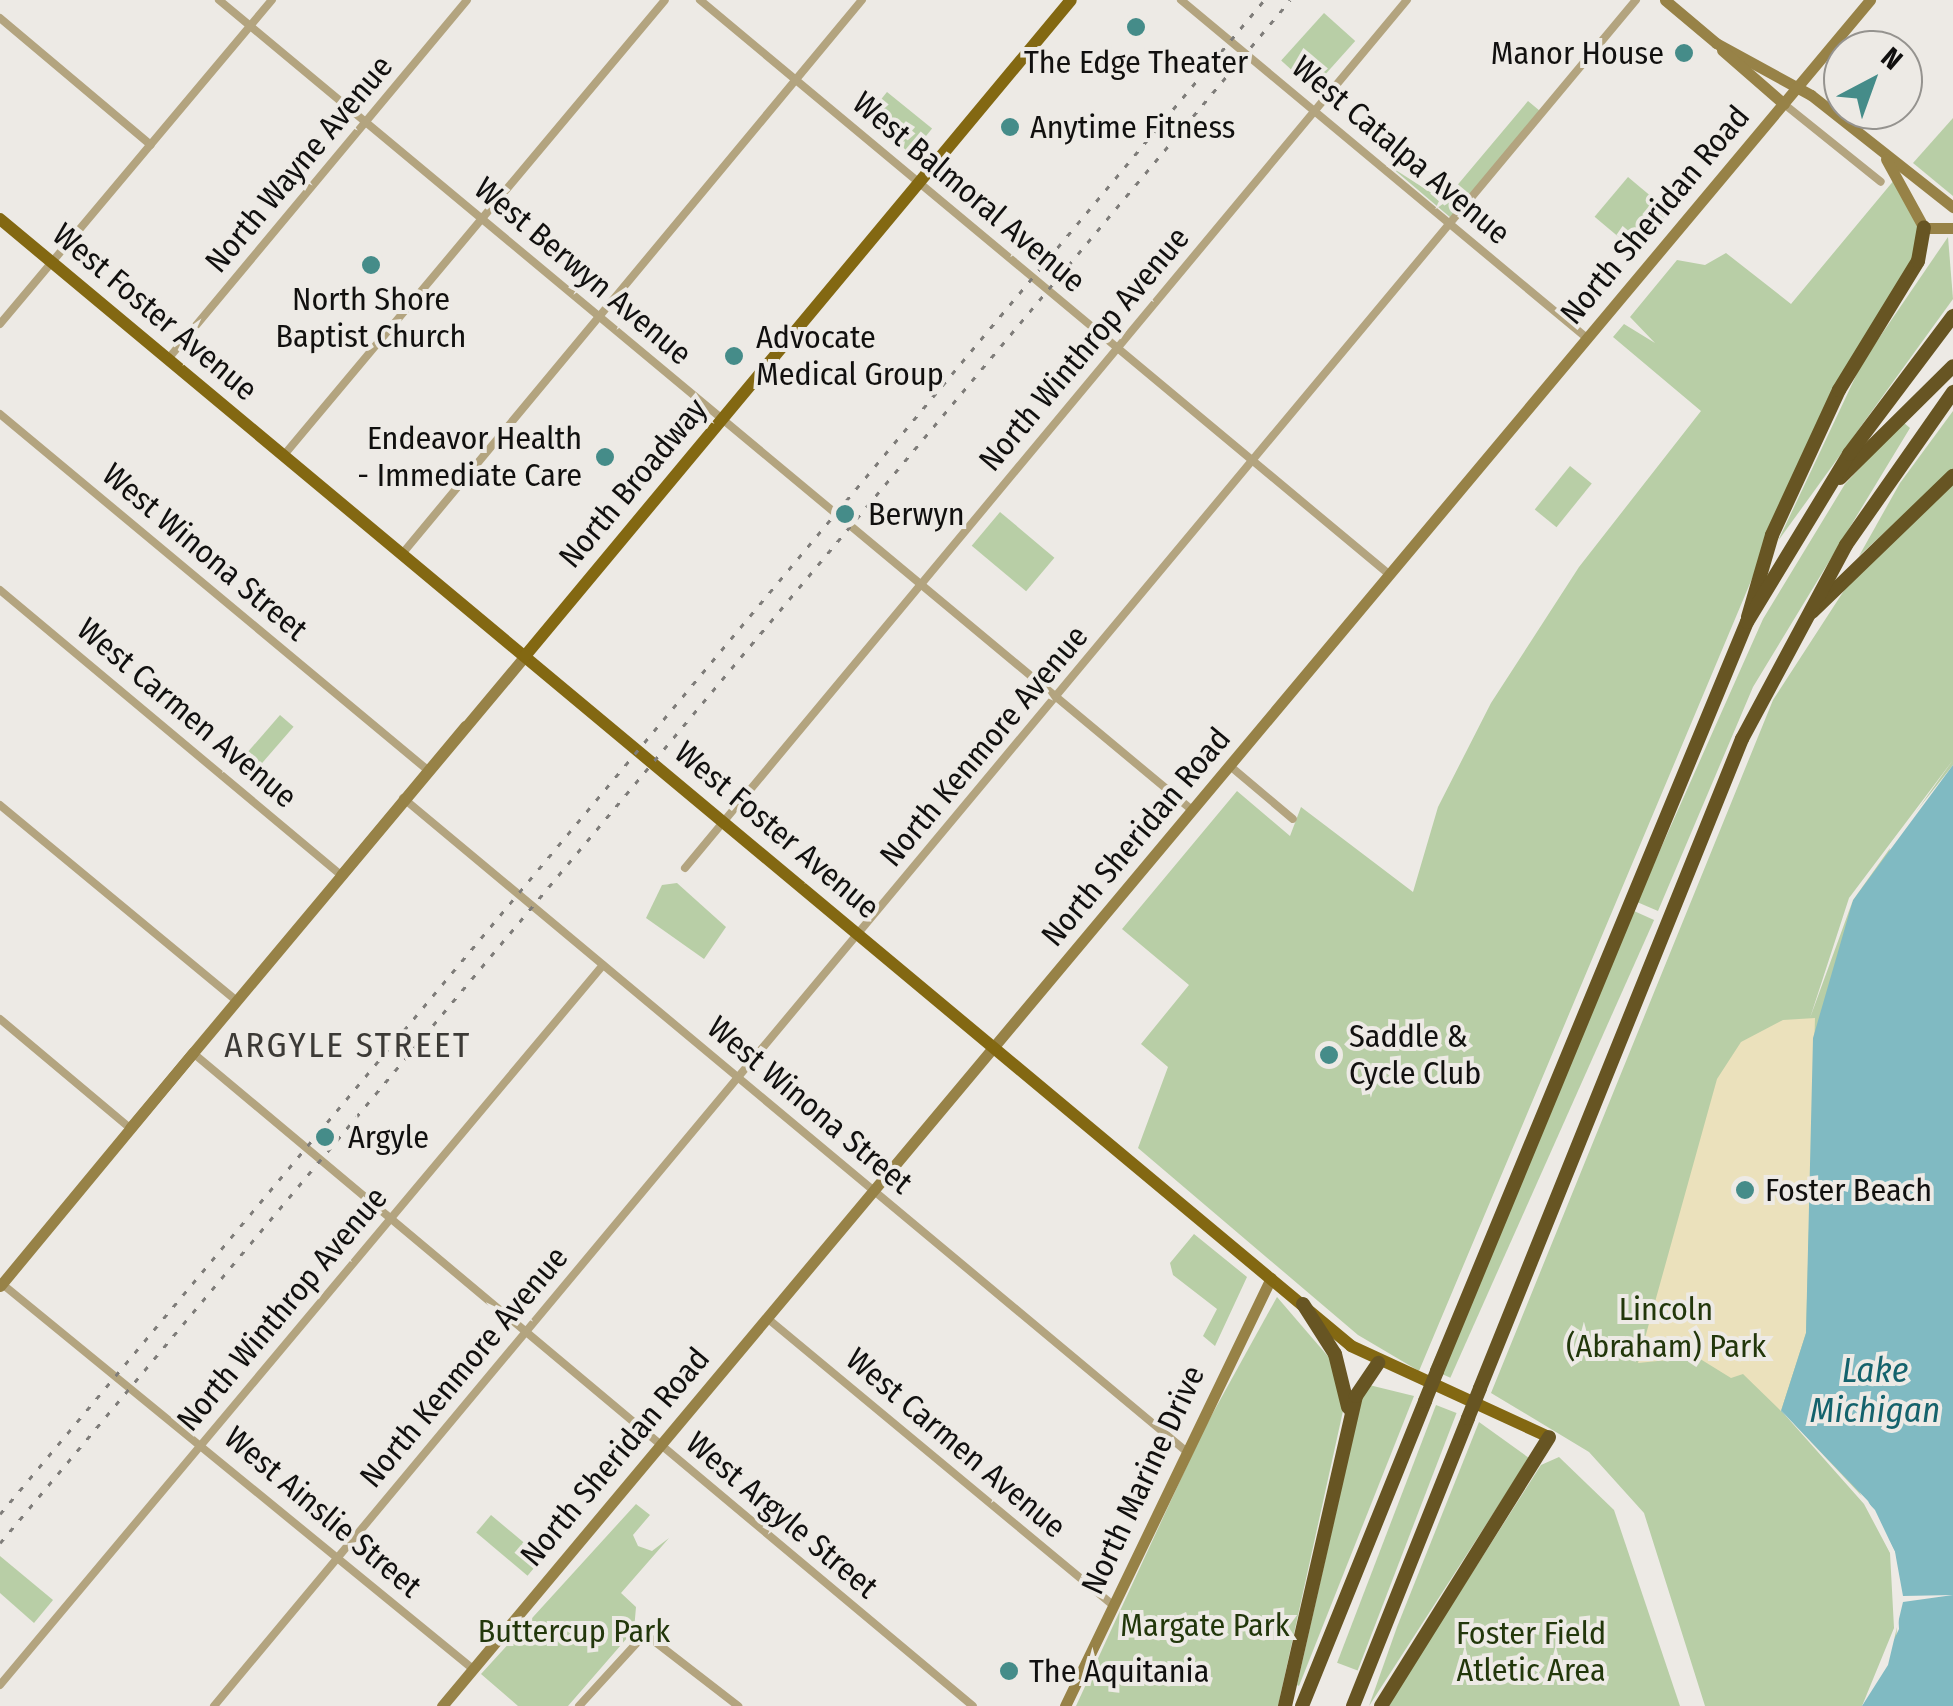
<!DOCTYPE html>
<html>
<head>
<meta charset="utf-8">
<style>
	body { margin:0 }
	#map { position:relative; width:1953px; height:1706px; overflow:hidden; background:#edeae5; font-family:"Fira Sans Condensed",sans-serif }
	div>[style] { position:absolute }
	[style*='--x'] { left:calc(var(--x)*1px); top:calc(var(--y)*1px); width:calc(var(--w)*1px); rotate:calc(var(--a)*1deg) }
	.green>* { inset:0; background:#b8cea6; transform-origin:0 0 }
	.sand>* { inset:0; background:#ebe1bc }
	.water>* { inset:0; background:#80bac2 }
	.pier>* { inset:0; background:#edeae5 }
	.street>* { height:8px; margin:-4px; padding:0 4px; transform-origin:4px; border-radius:4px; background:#b3a47f }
	.secondary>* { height:11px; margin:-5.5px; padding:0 5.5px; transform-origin:5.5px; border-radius:5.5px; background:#978247 }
	.primary>* { height:12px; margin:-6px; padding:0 6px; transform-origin:6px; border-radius:6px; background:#836812 }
	.highway>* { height:14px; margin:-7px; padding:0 7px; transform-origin:7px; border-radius:7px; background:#675523 }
	.rail>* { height:2.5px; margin-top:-1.25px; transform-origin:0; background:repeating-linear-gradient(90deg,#7e7c79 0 5px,transparent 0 15px) }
	.highway-bridge>* { height:14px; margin:-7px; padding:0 7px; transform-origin:7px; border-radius:7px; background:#675523 }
	.dots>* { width:28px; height:28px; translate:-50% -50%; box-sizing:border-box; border:5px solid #edeae5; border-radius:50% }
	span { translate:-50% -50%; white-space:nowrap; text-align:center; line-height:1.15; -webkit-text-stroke:8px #edeae5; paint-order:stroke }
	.poi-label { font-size:32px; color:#11100f }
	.right { translate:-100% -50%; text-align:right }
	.left { translate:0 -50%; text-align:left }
	.street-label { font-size:32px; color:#11100f }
	.park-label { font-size:32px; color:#22370b }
	.neighbourhood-label { font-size:35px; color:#3c3a36; letter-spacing:2.5px }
	.water-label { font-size:35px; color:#14626c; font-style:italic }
	.north { position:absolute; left:1823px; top:30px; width:100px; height:100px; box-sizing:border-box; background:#edeae5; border:2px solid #95938f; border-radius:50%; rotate:41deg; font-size:28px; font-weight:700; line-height:40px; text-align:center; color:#11100f }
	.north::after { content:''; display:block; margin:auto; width:35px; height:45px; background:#458c89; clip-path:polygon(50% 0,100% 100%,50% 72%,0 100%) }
</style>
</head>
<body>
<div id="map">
	<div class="green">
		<i style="left:1324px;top:13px;width:42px;height:64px;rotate:42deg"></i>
		<i style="left:887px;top:92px;width:58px;height:33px;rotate:39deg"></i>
		<i style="clip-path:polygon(1528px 101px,1540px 111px,1451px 218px,1391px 167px,1444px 201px)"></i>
		<i style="clip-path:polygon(1953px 118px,1953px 196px,1913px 163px)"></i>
		<i style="left:1628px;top:177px;width:54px;height:52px;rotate:40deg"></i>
		<i style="clip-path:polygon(1895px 179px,1918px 225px,1913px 259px,1809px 443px,1419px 1371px,1358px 1335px,1138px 1148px,1168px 1067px,1141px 1044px,1189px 985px,1122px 929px,1237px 791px,1290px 836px,1301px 807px,1413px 892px,1438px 807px,1491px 703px,1579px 567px,1701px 411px,1613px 337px,1624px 324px,1655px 343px,1630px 317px,1677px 260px,1705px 265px,1726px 253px,1791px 304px)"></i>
		<i style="clip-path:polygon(1948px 237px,1953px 299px,1778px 541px,1862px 363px)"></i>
		<i style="clip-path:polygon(1953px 411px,1953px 469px,1859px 556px,1900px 483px)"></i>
		<i style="clip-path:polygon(1903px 422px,1910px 428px,1753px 687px,1658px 911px,1637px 902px,1763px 619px,1845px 484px)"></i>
		<i style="left:1570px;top:466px;width:28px;height:56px;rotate:39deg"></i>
		<i style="clip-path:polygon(1953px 485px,1953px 765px,1890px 844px,1858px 1489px,1900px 1572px,1896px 1644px,1862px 1706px,1705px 1706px,1644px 1513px,1589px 1452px,1491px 1393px,1773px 700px,1845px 589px)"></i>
		<i style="left:1000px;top:512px;width:71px;height:44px;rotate:40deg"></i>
		<i style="left:280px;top:715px;width:18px;height:66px;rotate:41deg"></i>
		<i style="clip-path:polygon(677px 883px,726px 927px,704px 959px,646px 918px,662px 885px)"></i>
		<i style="left:1634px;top:911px;width:22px;height:501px;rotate:24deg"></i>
		<i style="clip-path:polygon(1194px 1234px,1247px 1277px,1215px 1346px,1203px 1336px,1217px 1309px,1173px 1275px,1170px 1263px)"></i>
		<i style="clip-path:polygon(1277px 1297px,1332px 1361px,1343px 1411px,1278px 1706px,1076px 1706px,1204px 1429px)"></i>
		<i style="clip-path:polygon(1365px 1384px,1414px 1396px,1299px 1686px,1297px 1685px)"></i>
		<i style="left:1436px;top:1405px;width:22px;height:276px;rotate:21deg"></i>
		<i style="clip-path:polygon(1479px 1422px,1529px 1458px,1369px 1706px,1397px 1627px)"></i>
		<i style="clip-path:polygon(1559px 1457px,1614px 1510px,1680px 1706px,1387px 1706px,1541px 1465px)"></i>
		<i style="clip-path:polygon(636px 1504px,650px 1515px,633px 1535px,638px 1546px,652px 1551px,669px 1538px,621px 1593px,636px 1607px,634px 1630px,568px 1706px,518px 1706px,481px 1674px)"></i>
		<i style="left:491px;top:1515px;width:67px;height:23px;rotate:40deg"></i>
		<i style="clip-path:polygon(0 1556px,53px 1600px,34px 1623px,0 1593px)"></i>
	</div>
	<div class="sand">
		<i style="clip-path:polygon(1815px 1018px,1806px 1333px,1781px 1411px,1743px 1374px,1731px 1378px,1697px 1357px,1638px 1363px,1717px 1079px,1741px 1042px,1783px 1020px)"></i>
	</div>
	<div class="water">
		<i style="clip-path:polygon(1953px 765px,1953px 1706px,1862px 1706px,1899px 1629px,1895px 1552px,1868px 1501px,1781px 1411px,1806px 1333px,1813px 1038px,1853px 900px)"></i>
	</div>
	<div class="pier">
		<i style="clip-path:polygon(1953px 760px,1853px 900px,1810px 1018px,1849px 898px)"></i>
		<i style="clip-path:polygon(1778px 1407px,1875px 1510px,1895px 1552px,1903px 1596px,1953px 1595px,1903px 1602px,1888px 1665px,1862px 1706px,1894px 1628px,1890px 1553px,1864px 1504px)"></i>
	</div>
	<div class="street">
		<i style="--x:219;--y:0;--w:1267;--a:39.78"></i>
		<i style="--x:700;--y:0;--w:898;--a:39.81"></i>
		<i style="--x:1181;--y:0;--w:530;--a:39.79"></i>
		<i style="--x:0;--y:18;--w:197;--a:40.1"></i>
		<i style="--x:1784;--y:104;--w:124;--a:38.8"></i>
		<i style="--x:0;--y:324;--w:423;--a:-50"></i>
		<i style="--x:168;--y:359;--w:467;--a:-50.2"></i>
		<i style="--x:0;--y:414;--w:552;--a:39.78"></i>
		<i style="--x:284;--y:455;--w:593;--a:-50.06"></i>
		<i style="--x:402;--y:554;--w:720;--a:-50.3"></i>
		<i style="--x:0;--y:590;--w:444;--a:39.9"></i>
		<i style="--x:1230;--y:766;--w:82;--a:40.1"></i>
		<i style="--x:403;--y:798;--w:1021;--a:39.83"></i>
		<i style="--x:0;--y:805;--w:308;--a:39.6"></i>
		<i style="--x:685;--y:868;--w:1129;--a:-50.25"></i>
		<i style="--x:0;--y:1019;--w:170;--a:40"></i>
		<i style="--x:193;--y:1053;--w:1017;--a:39.94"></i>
		<i style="--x:1;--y:1283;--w:610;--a:39.28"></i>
		<i style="--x:767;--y:1318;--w:450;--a:39.7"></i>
		<i style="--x:0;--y:1685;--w:939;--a:-50.05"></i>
		<i style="--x:214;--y:1706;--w:2221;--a:-50.19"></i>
		<i style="--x:579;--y:1706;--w:98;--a:-47.5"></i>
		<i style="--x:645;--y:1634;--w:118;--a:37.7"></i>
	</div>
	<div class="secondary">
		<i style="--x:1665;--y:0;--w:67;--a:40.1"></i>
		<i style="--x:1716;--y:43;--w:108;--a:28.7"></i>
		<i style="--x:1811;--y:95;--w:181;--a:38.3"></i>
		<i style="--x:1722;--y:50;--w:82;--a:41.1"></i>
		<i style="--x:1886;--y:159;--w:79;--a:61.2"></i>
		<i style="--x:1924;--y:228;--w:29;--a:0"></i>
		<i style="--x:341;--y:875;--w:194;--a:-50.2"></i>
		<i style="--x:130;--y:1128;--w:615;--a:-50.08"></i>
		<i style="--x:0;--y:1286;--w:303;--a:-50.4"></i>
		<i style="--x:442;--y:1706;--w:2225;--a:-50.07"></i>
		<i style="--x:1065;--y:1706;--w:475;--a:-64.3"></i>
	</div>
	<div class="primary">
		<i style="--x:0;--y:219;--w:1759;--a:39.83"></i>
		<i style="--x:1351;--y:1346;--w:218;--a:24.7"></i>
		<i style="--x:525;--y:656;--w:853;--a:-50.23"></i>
	</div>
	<div class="highway">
		<i style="--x:1840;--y:478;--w:159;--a:-44.7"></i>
		<i style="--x:1812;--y:612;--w:196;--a:-44"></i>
		<i style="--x:1748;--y:617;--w:85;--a:-73.7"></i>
		<i style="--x:1772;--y:535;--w:160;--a:-65.2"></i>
		<i style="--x:1839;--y:390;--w:151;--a:-58.5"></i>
		<i style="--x:1918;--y:261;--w:34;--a:-80"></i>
		<i style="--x:1303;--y:1304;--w:59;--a:57.4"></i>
		<i style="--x:1335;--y:1354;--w:55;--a:76.2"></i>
		<i style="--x:1437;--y:1371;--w:811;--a:-67.52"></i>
		<i style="--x:1747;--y:622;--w:197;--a:-58.7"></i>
		<i style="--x:1849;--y:454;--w:173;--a:-53"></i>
		<i style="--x:1480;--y:1388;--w:700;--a:-68.02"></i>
		<i style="--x:1742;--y:739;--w:220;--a:-61.8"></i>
		<i style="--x:1846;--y:545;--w:187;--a:-55"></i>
		<i style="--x:1285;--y:1706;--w:318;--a:-77.1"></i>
		<i style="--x:1356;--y:1396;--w:40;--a:-56"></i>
		<i style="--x:1302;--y:1706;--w:329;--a:-68"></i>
		<i style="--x:1353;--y:1706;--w:310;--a:-68.2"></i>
		<i style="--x:1381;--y:1706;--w:317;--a:-58"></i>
	</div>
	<div class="rail">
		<i style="--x:0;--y:1514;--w:1972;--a:-50.14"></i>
		<i style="--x:0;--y:1543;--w:2011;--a:-50.1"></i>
	</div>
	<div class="highway-bridge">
		<i style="--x:1425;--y:1401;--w:32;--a:-68"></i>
		<i style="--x:1468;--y:1418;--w:32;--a:-68"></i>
	</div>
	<div class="dots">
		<i style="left:1136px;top:27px;background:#458c89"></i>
		<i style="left:1684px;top:53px;background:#458c89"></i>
		<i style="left:1010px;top:127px;background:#458c89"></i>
		<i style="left:371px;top:265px;background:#458c89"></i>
		<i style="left:734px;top:356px;background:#458c89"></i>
		<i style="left:605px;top:457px;background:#458c89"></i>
		<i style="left:845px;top:514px;background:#458c89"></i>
		<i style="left:1329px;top:1055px;background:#458c89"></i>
		<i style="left:325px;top:1137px;background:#458c89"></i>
		<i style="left:1745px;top:1190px;background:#458c89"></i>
		<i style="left:1009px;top:1671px;background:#458c89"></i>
	</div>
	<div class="poi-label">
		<span class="right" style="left:1664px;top:53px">Manor House</span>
		<span style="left:1136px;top:62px">The Edge Theater</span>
		<span class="left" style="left:1030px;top:127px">Anytime Fitness</span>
		<span style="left:371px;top:318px">North Shore<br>Baptist Church</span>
		<span class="left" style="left:756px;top:356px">Advocate<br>Medical Group</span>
		<span class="right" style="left:582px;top:457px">Endeavor Health<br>- Immediate Care</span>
		<span class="left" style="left:868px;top:514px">Berwyn</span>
		<span class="left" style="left:1349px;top:1055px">Saddle &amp;<br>Cycle Club</span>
		<span class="left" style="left:348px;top:1137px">Argyle</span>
		<span class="left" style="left:1765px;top:1190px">Foster Beach</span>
		<span class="left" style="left:1029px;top:1671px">The Aquitania</span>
	</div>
	<div class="street-label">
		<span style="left:1401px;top:150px;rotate:40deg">West Catalpa Avenue</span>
		<span style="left:299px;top:164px;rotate:-50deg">North Wayne Avenue</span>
		<span style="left:969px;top:192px;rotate:40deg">West Balmoral Avenue</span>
		<span style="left:1655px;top:215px;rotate:-50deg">North Sheridan Road</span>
		<span style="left:583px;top:271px;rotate:40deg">West Berwyn Avenue</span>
		<span style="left:155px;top:312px;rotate:40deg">West Foster Avenue</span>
		<span style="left:1084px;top:349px;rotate:-50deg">North Winthrop Avenue</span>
		<span style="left:633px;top:483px;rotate:-50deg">North Broadway</span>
		<span style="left:205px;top:552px;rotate:40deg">West Winona Street</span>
		<span style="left:187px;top:713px;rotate:40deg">West Carmen Avenue</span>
		<span style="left:984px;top:746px;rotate:-50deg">North Kenmore Avenue</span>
		<span style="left:777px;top:830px;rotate:40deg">West Foster Avenue</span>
		<span style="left:1136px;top:837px;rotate:-50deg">North Sheridan Road</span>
		<span style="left:810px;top:1105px;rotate:40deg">West Winona Street</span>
		<span style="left:282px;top:1309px;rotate:-50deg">North Winthrop Avenue</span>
		<span style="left:464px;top:1367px;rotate:-50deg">North Kenmore Avenue</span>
		<span style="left:956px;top:1443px;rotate:40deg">West Carmen Avenue</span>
		<span style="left:615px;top:1457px;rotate:-50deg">North Sheridan Road</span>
		<span style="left:1143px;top:1480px;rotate:-65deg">North Marine Drive</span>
		<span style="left:323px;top:1512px;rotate:40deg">West Ainslie Street</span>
		<span style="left:782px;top:1515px;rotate:40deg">West Argyle Street</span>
	</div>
	<div class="park-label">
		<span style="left:1666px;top:1328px">Lincoln<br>(Abraham) Park</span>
		<span style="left:1205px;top:1625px">Margate Park</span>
		<span style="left:574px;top:1631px">Buttercup Park</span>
		<span style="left:1531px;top:1652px">Foster Field<br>Atletic Area</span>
	</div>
	<div class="neighbourhood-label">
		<span style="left:348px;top:1045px">ARGYLE STREET</span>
	</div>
	<div class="water-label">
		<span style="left:1875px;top:1390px">Lake<br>Michigan</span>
	</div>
	<div class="north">N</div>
</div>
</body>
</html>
